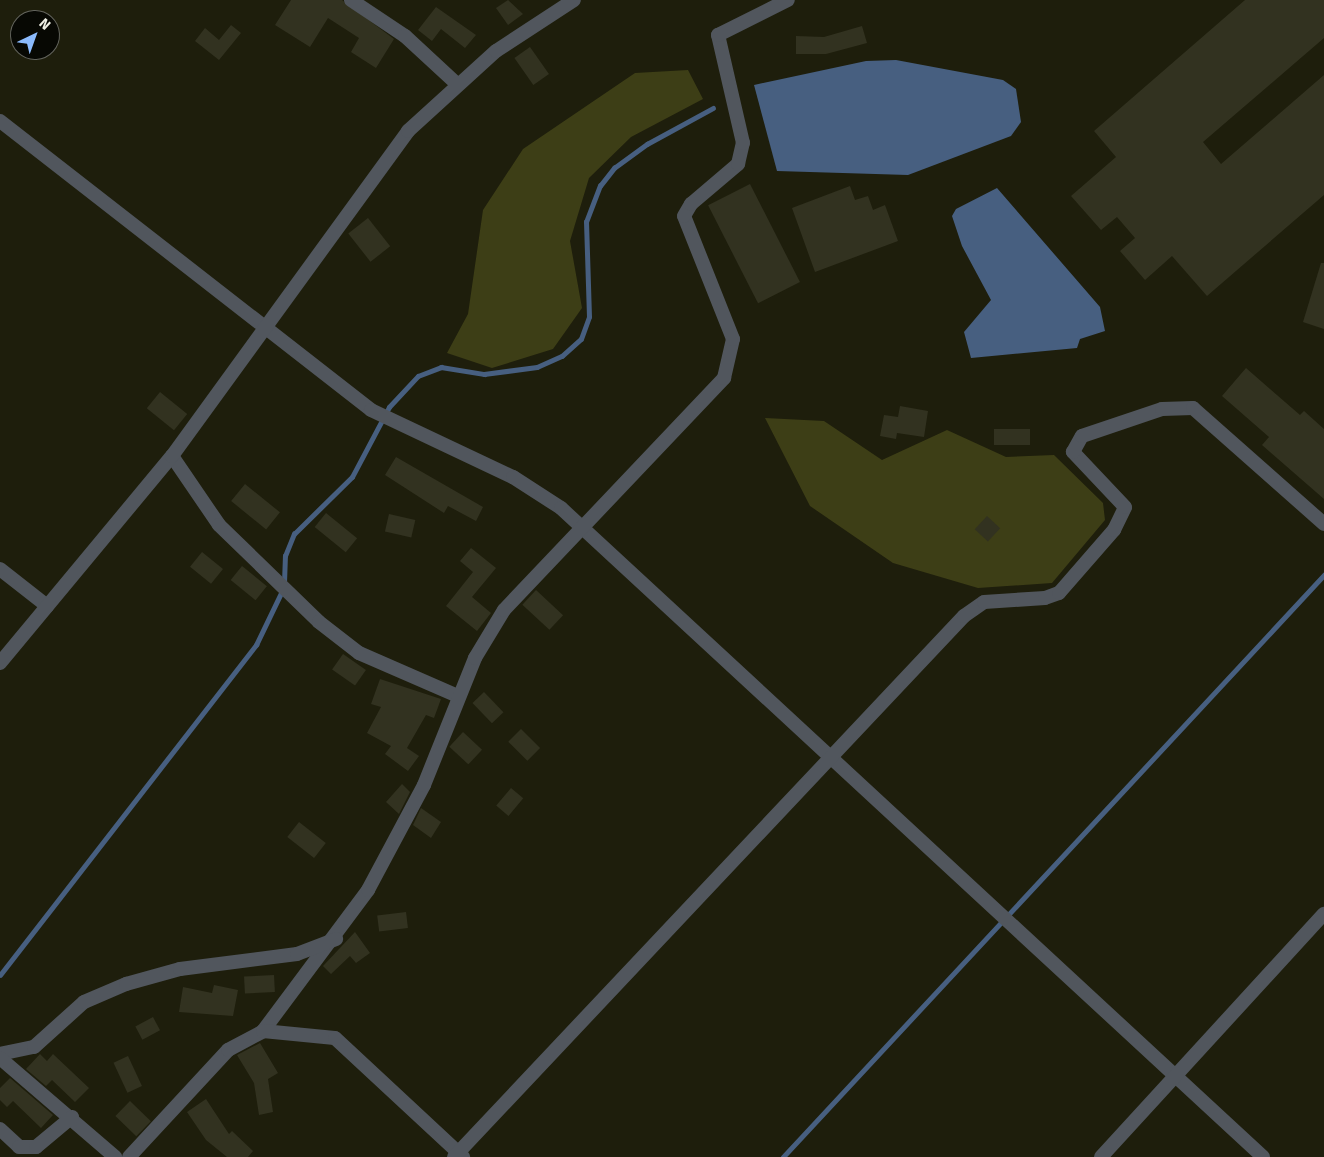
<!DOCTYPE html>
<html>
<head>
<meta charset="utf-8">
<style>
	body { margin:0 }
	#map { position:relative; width:1324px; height:1157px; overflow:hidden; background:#1e1e0c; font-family:"Fira Sans",sans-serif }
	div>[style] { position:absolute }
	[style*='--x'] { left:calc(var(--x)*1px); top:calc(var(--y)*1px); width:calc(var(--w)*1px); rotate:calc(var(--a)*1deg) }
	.green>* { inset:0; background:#3d3e16 }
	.water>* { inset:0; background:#475f80 }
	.stream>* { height:4.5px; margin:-2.25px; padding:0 2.25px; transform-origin:2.25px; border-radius:2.25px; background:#475f80 }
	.building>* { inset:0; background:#323220; transform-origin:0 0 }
	.minor>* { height:14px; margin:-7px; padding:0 7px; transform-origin:7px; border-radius:7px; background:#51565d }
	span { translate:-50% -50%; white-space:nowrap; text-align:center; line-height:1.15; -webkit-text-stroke:4px #070803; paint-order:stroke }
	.north { position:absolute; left:10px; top:10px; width:50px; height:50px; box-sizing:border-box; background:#070803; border:1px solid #63645d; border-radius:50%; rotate:42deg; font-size:14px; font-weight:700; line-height:20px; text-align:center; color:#eeefe4 }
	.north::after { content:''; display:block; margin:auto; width:18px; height:22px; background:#8bbafc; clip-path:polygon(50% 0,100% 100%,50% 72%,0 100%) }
</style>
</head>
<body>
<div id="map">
	<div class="green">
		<i style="clip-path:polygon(688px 70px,703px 99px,631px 137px,589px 178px,570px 241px,582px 308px,553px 349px,492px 368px,447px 353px,468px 314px,483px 210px,523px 149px,635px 73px)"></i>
		<i style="clip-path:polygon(765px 418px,824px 421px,882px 460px,947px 430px,1006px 457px,1054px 455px,1103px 503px,1105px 520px,1052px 583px,978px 588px,893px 563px,810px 506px)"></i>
	</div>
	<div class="water">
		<i style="clip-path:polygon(896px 60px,1003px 80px,1016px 89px,1021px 122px,1011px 136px,908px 175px,777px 171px,754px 85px,866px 61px)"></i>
		<i style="clip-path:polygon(997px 188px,1100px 307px,1105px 331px,1080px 339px,1077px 348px,971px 358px,964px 332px,991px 300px,962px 246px,952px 216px,956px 209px)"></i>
	</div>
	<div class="stream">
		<i style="--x:284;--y:583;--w:27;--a:-88"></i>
		<i style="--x:285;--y:556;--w:24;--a:-68"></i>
		<i style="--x:294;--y:534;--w:81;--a:-44.5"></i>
		<i style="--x:352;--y:477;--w:79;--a:-62.1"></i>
		<i style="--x:389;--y:407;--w:42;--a:-46.9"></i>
		<i style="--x:418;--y:376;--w:25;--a:-21"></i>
		<i style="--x:441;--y:367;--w:44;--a:9.2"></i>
		<i style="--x:484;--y:374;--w:53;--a:-7.5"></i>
		<i style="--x:537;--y:367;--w:27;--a:-24"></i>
		<i style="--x:562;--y:356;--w:25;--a:-42"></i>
		<i style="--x:581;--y:339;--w:23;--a:-70"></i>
		<i style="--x:589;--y:317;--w:95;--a:-91.8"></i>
		<i style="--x:586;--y:222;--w:39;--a:-69"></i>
		<i style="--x:600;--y:186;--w:23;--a:-52"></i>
		<i style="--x:614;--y:168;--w:41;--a:-36"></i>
		<i style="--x:647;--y:144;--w:75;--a:-28.6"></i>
		<i style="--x:0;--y:975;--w:418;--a:-52.2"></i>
		<i style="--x:256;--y:645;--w:60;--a:-64.3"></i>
		<i style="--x:783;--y:1157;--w:795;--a:-47.09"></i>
	</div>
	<div class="building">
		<i style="clip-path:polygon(291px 0,342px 0,394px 39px,376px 68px,351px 52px,359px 38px,328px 18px,310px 47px,275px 25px)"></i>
		<i style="clip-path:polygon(508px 0,523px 14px,508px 25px,496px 8px)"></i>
		<i style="clip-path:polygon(1245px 0,1324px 0,1324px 38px,1203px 142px,1221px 164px,1324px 75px,1324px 195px,1207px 296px,1172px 256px,1145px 280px,1120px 251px,1135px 238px,1117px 217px,1101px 230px,1071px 196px,1116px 157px,1094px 131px)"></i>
		<i style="clip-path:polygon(436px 7px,476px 35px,465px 48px,441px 29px,432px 41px,418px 30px)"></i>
		<i style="clip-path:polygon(231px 25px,241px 33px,219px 60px,195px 41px,205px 28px,219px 40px)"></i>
		<i style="clip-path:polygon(862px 26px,867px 43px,826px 54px,796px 54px,796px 36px,824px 37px)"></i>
		<i style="left:530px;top:47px;width:33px;height:19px;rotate:55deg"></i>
		<i style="left:750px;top:184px;width:110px;height:47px;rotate:63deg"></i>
		<i style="clip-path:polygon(850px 186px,855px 200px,868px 196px,873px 210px,885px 205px,898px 241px,815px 272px,792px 208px)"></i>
		<i style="left:368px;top:218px;width:36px;height:25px;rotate:52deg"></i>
		<i style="clip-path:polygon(1321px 263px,1324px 263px,1324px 329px,1303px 322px)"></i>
		<i style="clip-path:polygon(1246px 368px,1300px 415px,1304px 411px,1324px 429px,1324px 499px,1262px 445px,1269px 437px,1222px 396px)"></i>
		<i style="left:160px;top:392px;width:35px;height:21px;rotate:39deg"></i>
		<i style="clip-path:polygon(900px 406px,928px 411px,924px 437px,897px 433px,896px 439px,880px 436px,884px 415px,898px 417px)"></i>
		<i style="left:994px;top:429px;width:36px;height:16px"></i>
		<i style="clip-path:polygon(396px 457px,483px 507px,476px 521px,448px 506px,444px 513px,385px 475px)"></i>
		<i style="left:245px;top:484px;width:45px;height:22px;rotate:39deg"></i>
		<i style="left:326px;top:513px;width:40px;height:18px;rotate:39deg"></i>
		<i style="left:389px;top:514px;width:27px;height:18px;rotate:13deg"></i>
		<i style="left:987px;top:516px;width:18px;height:18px;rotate:43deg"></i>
		<i style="clip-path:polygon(471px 548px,496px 568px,472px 597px,491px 613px,477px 631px,446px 606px,473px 572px,460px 561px)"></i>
		<i style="left:202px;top:552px;width:27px;height:19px;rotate:39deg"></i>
		<i style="left:242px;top:566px;width:32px;height:18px;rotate:39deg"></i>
		<i style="left:536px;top:590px;width:37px;height:20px;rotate:43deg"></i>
		<i style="left:343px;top:654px;width:28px;height:19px;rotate:35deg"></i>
		<i style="clip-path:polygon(380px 679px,441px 699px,434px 718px,426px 715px,407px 748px,419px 756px,408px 771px,385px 754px,391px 746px,367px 733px,381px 707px,371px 704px)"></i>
		<i style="left:484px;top:692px;width:28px;height:16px;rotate:46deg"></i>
		<i style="left:521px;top:729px;width:27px;height:18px;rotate:45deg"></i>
		<i style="left:463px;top:732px;width:26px;height:20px;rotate:43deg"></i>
		<i style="clip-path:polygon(402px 784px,410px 792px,399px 814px,386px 802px)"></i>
		<i style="left:511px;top:788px;width:16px;height:23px;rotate:40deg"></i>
		<i style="clip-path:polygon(421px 808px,441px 822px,431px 838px,413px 825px)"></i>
		<i style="left:299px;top:822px;width:34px;height:19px;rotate:38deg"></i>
		<i style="left:406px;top:912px;width:16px;height:29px;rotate:83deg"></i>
		<i style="clip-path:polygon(355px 932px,370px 953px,356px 963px,350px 956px,331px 974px,323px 966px)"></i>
		<i style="left:274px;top:975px;width:17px;height:30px;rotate:87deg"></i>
		<i style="clip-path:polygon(214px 985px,238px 990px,233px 1016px,179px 1012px,183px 987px,212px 993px)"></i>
		<i style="left:153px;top:1017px;width:15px;height:20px;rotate:62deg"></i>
		<i style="clip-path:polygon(260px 1043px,278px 1073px,268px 1079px,273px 1112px,259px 1115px,254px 1083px,237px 1055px)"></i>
		<i style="clip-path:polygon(40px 1054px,47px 1061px,53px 1054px,89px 1088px,75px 1102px,52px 1080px,46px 1086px,26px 1069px)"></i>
		<i style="left:128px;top:1056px;width:33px;height:16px;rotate:65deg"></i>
		<i style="clip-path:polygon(10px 1078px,53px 1115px,41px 1128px,13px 1101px,7px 1107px,0 1100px,0 1088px)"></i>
		<i style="clip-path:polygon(206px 1099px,229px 1134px,232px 1131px,253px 1151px,248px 1157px,227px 1157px,206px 1140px,187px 1112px)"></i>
		<i style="left:130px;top:1101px;width:29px;height:21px;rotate:44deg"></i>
	</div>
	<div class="minor">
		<i style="--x:351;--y:0;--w:65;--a:33.7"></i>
		<i style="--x:405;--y:36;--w:69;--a:42.7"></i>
		<i style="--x:0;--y:121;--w:470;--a:37.9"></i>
		<i style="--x:371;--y:410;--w:157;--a:25.3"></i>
		<i style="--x:513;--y:477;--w:57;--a:32.9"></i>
		<i style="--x:561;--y:508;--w:956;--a:42.75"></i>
		<i style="--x:172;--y:456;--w:83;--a:55.7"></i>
		<i style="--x:219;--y:525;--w:139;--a:44.1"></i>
		<i style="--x:319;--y:622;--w:51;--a:37.8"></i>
		<i style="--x:359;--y:653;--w:108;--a:23.5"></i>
		<i style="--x:0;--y:569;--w:60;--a:38.2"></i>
		<i style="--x:0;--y:663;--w:269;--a:-50.3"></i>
		<i style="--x:172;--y:456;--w:402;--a:-54"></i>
		<i style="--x:408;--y:131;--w:119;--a:-42.3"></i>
		<i style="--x:496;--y:51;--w:93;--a:-33.2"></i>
		<i style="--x:263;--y:1031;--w:176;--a:-53.3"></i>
		<i style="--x:368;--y:890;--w:119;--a:-61.9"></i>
		<i style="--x:424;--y:785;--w:137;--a:-68.1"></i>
		<i style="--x:475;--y:658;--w:56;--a:-58.9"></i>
		<i style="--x:504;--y:610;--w:320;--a:-46.5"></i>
		<i style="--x:724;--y:378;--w:40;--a:-77"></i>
		<i style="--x:733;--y:339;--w:132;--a:-111.7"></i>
		<i style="--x:684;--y:216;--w:14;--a:-60"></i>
		<i style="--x:691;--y:204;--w:62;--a:-40.4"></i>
		<i style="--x:738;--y:164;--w:22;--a:-77"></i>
		<i style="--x:743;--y:143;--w:111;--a:-103"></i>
		<i style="--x:718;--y:35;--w:78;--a:-26.6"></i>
		<i style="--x:0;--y:1054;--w:35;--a:-12"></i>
		<i style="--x:34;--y:1047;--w:67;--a:-42"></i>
		<i style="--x:84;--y:1002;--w:46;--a:-23.2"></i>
		<i style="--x:126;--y:984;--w:56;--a:-15.5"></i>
		<i style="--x:180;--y:969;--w:118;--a:-7.3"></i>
		<i style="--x:297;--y:954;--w:42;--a:-21"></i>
		<i style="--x:0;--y:1058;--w:152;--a:40.7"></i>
		<i style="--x:0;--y:1129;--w:26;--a:43"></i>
		<i style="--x:19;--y:1147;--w:17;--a:0"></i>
		<i style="--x:36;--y:1147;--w:47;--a:-39.8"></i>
		<i style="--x:129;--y:1157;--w:146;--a:-47.2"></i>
		<i style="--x:228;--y:1050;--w:40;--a:-28"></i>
		<i style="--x:263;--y:1031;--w:72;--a:5.6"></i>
		<i style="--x:335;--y:1038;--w:175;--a:42.9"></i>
		<i style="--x:454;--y:1157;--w:743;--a:-46.69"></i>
		<i style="--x:964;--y:616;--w:24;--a:-35"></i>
		<i style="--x:984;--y:602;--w:61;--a:-3.8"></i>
		<i style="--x:1045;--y:598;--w:15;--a:-20"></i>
		<i style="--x:1059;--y:593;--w:84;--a:-48.9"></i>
		<i style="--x:1114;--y:530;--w:25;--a:-64"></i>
		<i style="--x:1125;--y:507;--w:76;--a:-133.4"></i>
		<i style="--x:1073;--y:452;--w:18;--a:-61"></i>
		<i style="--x:1082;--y:436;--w:84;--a:-18.6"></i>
		<i style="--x:1162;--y:409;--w:31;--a:-2"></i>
		<i style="--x:1193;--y:408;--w:175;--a:41.5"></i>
		<i style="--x:1101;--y:1157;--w:330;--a:-47.5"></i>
	</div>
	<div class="north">N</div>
</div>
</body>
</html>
